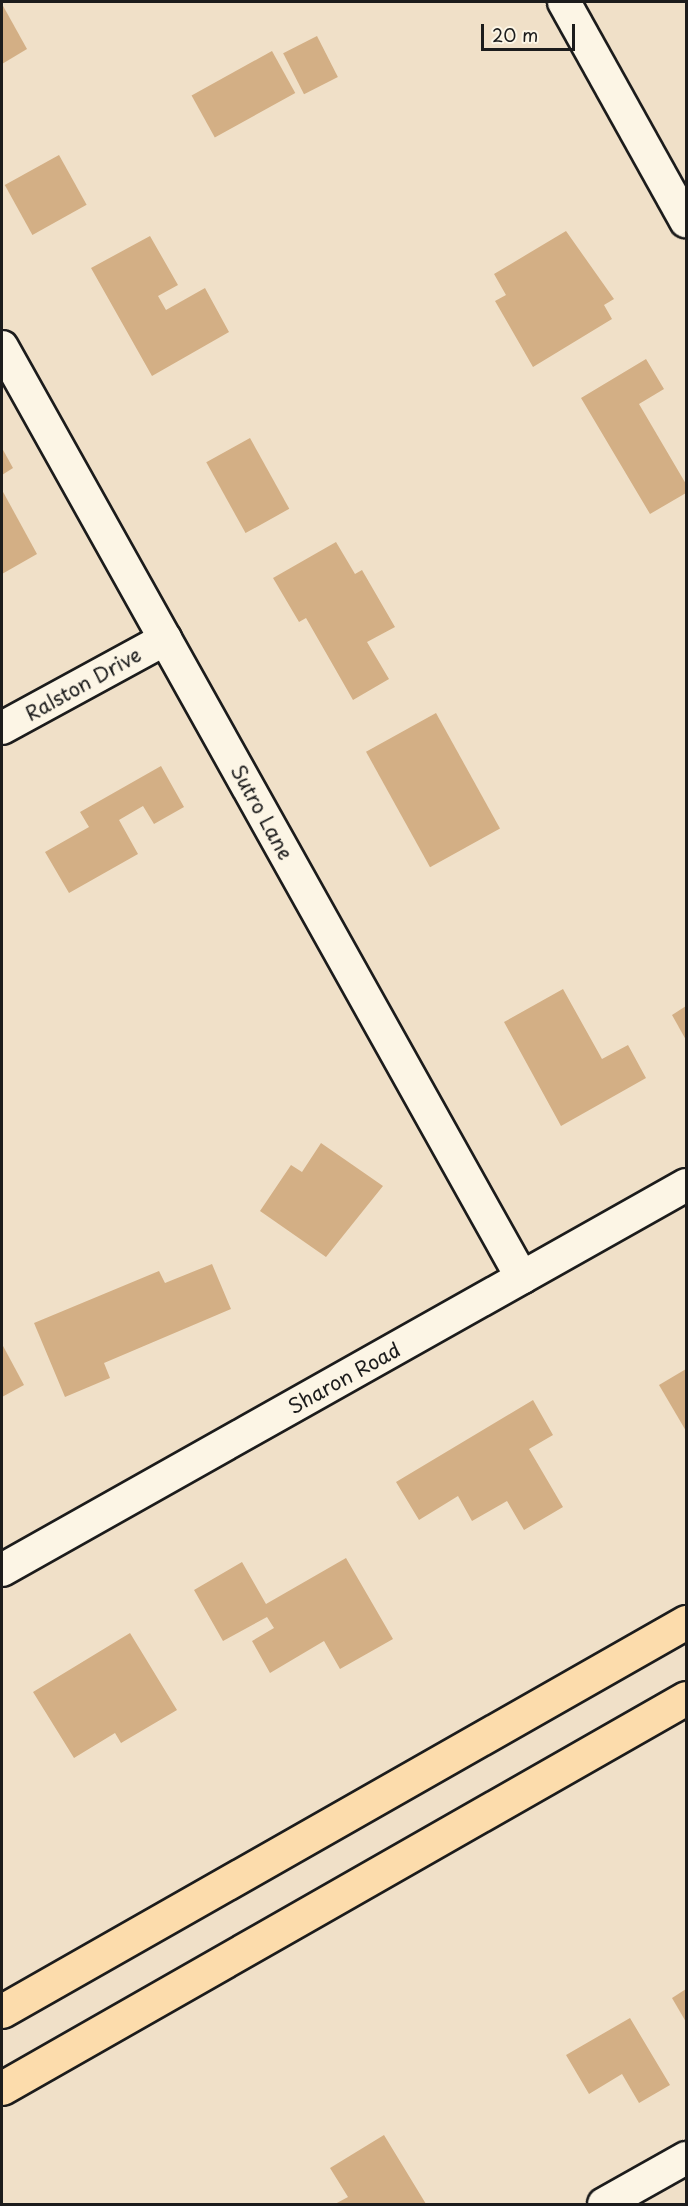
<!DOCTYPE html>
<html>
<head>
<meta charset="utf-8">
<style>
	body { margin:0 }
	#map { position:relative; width:688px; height:2206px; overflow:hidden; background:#f0e0c8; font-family:"Playpen Sans",sans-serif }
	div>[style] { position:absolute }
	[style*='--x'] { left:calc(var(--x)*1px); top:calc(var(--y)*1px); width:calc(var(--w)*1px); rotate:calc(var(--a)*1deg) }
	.building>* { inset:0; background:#d3af85; transform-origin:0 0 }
	.roads { filter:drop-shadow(2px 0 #1c1c1c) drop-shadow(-2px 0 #1c1c1c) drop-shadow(0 2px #1c1c1c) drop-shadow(0 -2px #1c1c1c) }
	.minor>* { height:32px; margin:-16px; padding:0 16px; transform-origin:16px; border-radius:16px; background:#fcf5e5 }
	.primary>* { height:33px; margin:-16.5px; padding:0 16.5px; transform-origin:16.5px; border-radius:16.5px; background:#fcdcac }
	span { translate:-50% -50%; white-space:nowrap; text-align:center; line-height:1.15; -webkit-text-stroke:5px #fcf5e5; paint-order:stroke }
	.street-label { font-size:20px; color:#1c1c1c }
	.frame { position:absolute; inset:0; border:3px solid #1c1c1c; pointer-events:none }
	.scale { position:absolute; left:481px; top:24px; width:94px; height:27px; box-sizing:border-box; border:3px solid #1c1c1c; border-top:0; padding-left:8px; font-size:18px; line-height:21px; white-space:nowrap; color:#1c1c1c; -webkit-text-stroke:4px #fcf5e5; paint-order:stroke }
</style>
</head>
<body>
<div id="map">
	<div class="building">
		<i style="clip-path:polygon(2px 4px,27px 49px,2px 64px)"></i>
		<i style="left:317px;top:36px;width:46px;height:38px;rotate:63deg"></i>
		<i style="left:272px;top:51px;width:48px;height:92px;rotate:61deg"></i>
		<i style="left:59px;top:155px;width:57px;height:62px;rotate:61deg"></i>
		<i style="clip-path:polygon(566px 231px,614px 299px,604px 305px,612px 319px,533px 367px,495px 301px,506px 295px,494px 274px)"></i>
		<i style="clip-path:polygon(150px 236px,178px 285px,158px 296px,166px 310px,205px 288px,229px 332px,152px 376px,91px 268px)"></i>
		<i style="clip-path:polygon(646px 359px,664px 389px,639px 404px,686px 484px,686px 493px,650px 514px,581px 398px)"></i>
		<i style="left:250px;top:438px;width:81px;height:50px;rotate:61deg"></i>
		<i style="clip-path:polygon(2px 448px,13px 468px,2px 475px)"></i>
		<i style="clip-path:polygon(2px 490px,37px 554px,2px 574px)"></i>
		<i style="clip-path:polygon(336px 542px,355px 574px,362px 570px,395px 627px,367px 642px,389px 679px,353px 700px,306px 618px,299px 622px,273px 578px)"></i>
		<i style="left:436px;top:713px;width:132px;height:80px;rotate:61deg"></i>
		<i style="clip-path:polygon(161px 766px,184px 807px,154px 824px,143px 806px,119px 820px,138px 854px,69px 893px,45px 852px,89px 827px,80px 812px)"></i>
		<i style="clip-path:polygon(563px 989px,602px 1059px,628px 1045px,646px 1078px,561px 1126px,504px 1022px)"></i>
		<i style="clip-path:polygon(686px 1006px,686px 1040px,672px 1015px)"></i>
		<i style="clip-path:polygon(321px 1143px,383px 1186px,326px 1257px,260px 1211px,291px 1165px,302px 1172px)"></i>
		<i style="clip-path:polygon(212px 1264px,231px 1309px,104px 1363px,110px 1378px,65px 1397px,34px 1323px,159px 1271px,165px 1283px)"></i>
		<i style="clip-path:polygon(2px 1344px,24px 1385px,2px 1397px)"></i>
		<i style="clip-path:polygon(686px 1369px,686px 1431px,659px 1385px)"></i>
		<i style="clip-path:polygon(533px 1400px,553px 1435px,529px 1449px,563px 1507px,524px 1530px,507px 1501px,472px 1521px,458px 1496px,419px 1520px,396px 1482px)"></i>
		<i style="clip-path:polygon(346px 1558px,393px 1639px,340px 1669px,324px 1641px,270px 1673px,252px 1641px,274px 1628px,267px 1617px,223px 1641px,194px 1590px,242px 1562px,266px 1604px)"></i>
		<i style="clip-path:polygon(130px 1633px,177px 1710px,121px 1743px,115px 1733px,74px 1758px,33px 1692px)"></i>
		<i style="clip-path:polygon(686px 1989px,686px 2022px,672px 1998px)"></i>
		<i style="clip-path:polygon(630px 2018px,670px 2085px,639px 2103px,622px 2074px,589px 2094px,566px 2055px)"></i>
		<i style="clip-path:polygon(384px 2135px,426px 2204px,335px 2204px,348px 2197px,330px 2168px)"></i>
	</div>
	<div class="roads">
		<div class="minor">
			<i style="--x:564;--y:2;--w:251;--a:60.9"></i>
			<i style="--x:2;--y:347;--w:1066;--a:60.81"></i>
			<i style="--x:2;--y:728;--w:186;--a:-28.6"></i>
			<i style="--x:2;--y:1570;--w:785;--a:-29.37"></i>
			<i style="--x:604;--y:2204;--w:94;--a:-29.3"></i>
		</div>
		<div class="primary">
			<i style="--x:2;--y:2011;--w:787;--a:-29.63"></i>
			<i style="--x:2;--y:2088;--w:787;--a:-29.69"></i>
		</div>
	</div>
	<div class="street-label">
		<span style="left:83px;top:684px;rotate:-29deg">Ralston Drive</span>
		<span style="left:262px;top:812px;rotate:61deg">Sutro Lane</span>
		<span style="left:344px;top:1378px;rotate:-29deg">Sharon Road</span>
	</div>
	<div class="frame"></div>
	<div class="scale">20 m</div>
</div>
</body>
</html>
